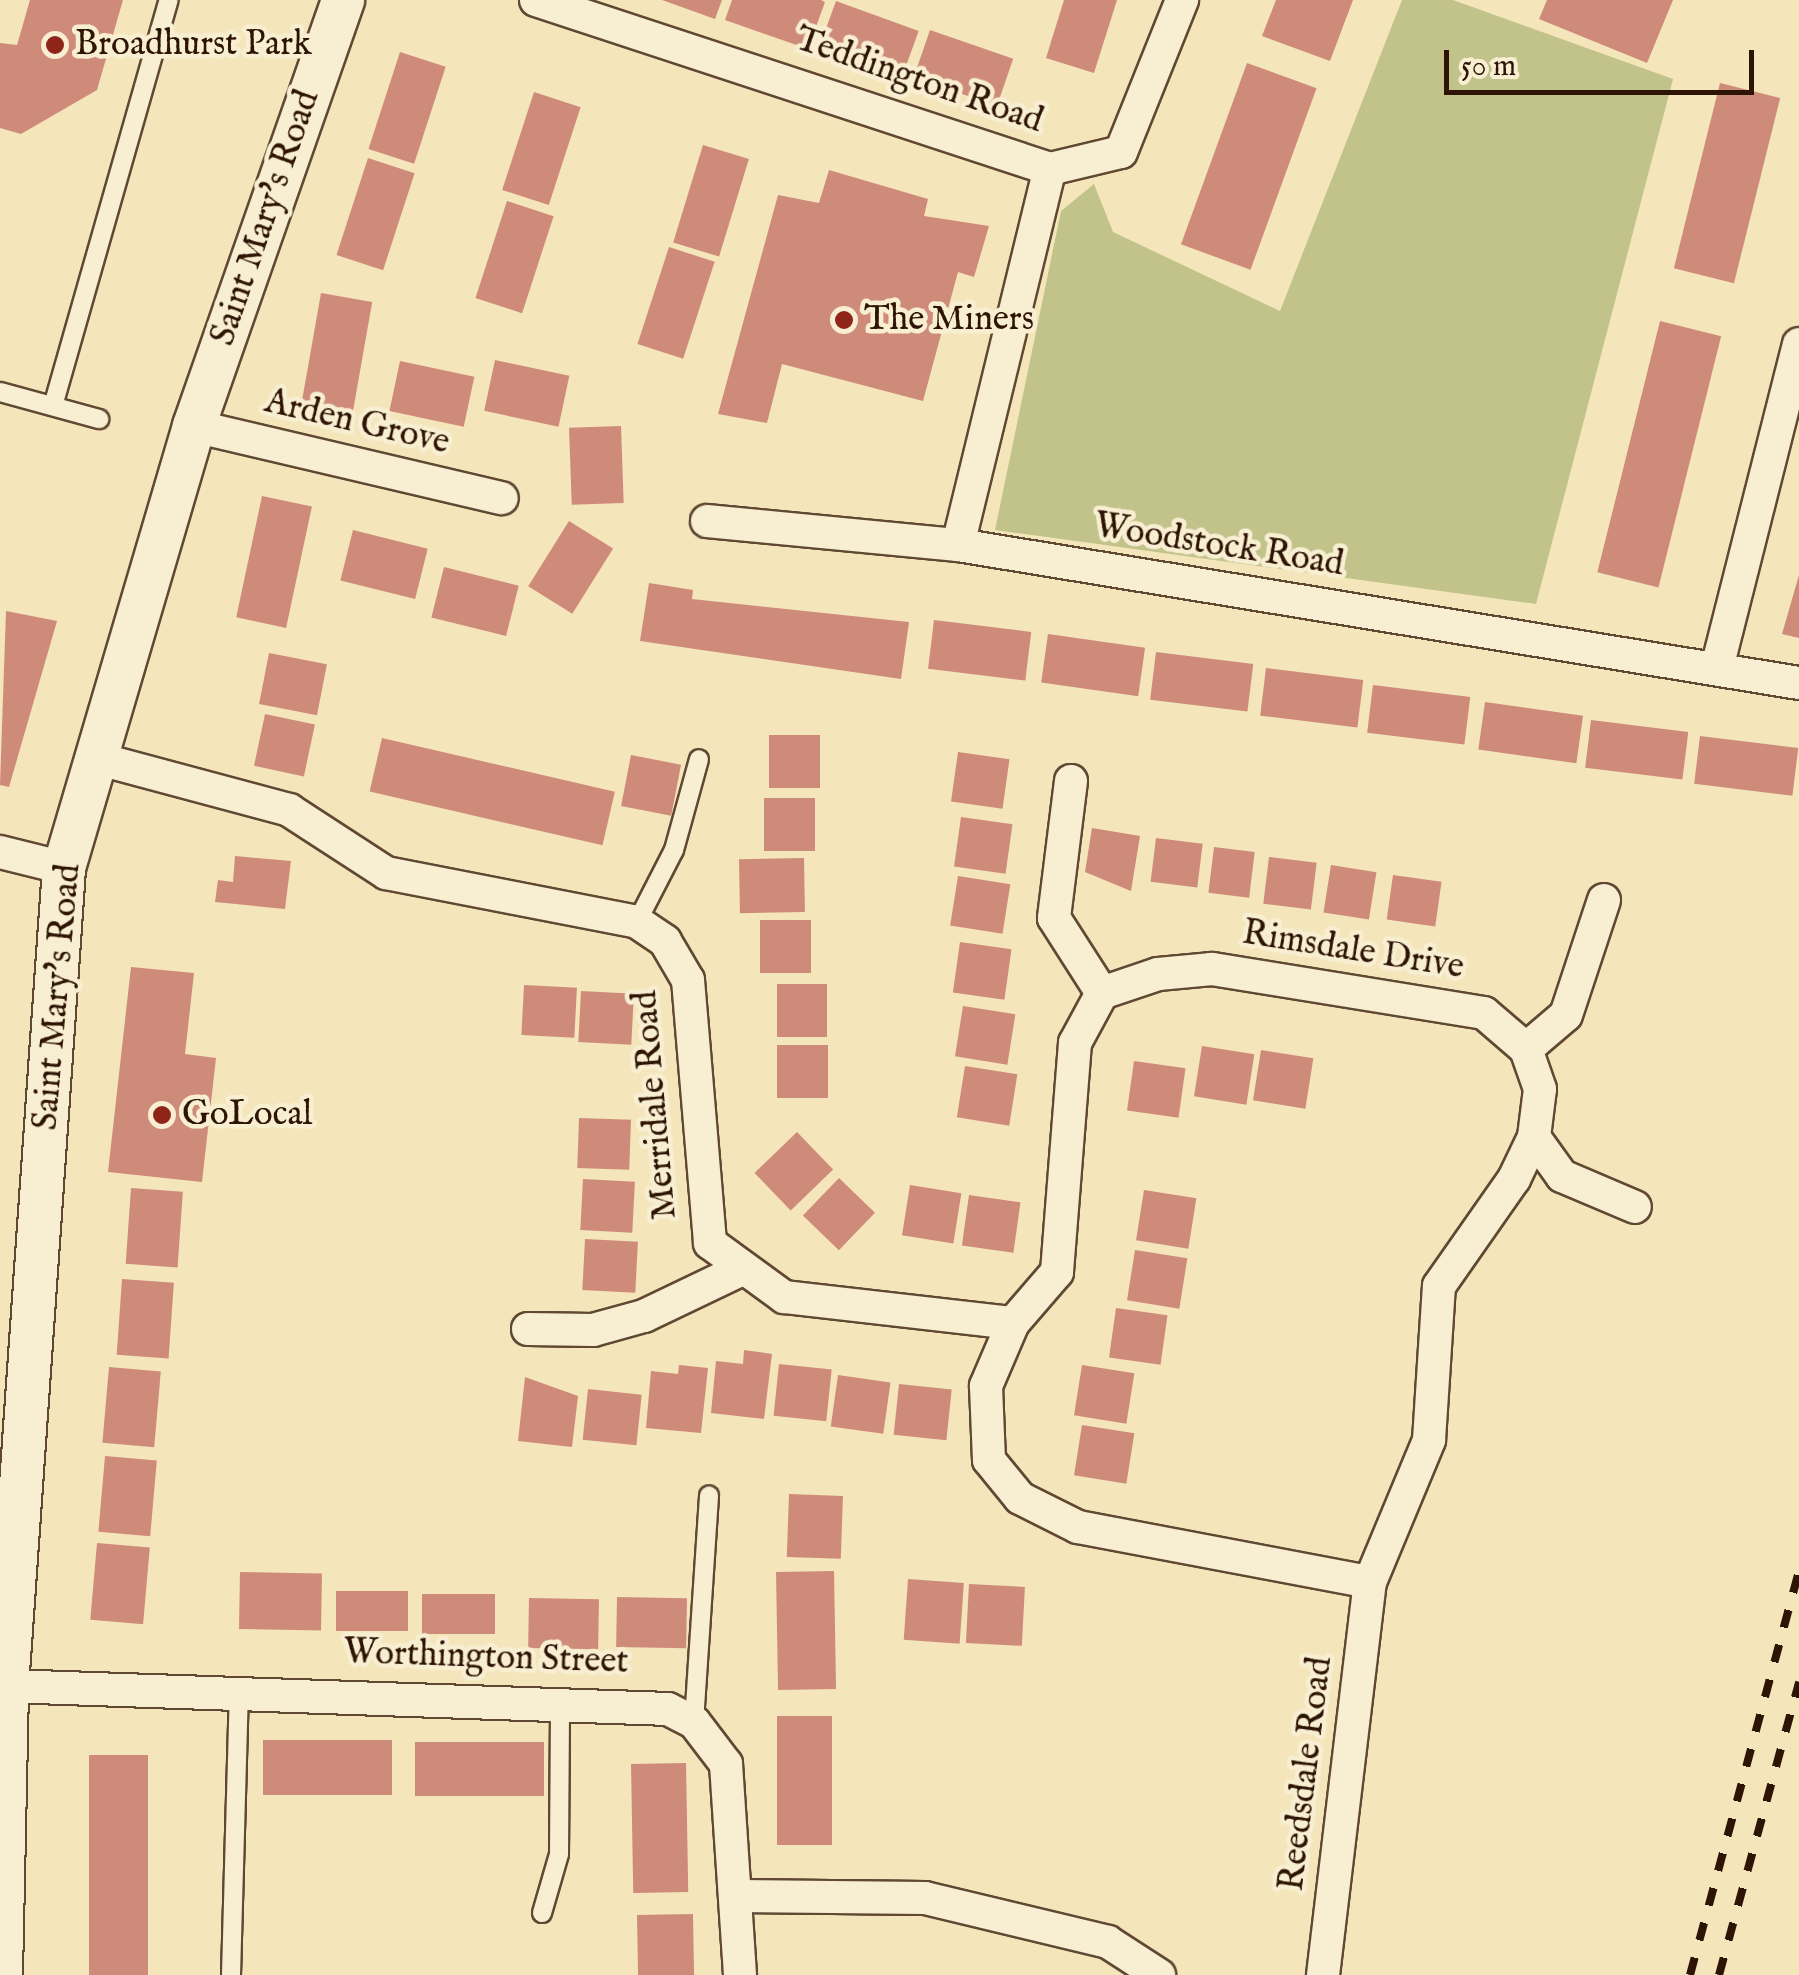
<!DOCTYPE html>
<html>
<head>
<meta charset="utf-8">
<style>
	body { margin:0 }
	#map { position:relative; width:1799px; height:1975px; overflow:hidden; background:#f4e5ba; font-family:"IM FELL English",serif }
	div>[style] { position:absolute }
	[style*='--x'] { left:calc(var(--x)*1px); top:calc(var(--y)*1px); width:calc(var(--w)*1px); rotate:calc(var(--a)*1deg) }
	.green>* { inset:0; background:#c1c38b }
	.building>* { inset:0; background:#cf8b7a; transform-origin:0 0 }
	.roads { filter:drop-shadow(2px 0 #604832) drop-shadow(-2px 0 #604832) drop-shadow(0 2px #604832) drop-shadow(0 -2px #604832) }
	.service>* { height:18px; margin:-9px; padding:0 9px; transform-origin:9px; border-radius:9px; background:#f8eed2 }
	.minor>* { height:32px; margin:-16px; padding:0 16px; transform-origin:16px; border-radius:16px; background:#f8eed2 }
	.tertiary>* { height:42px; margin:-21px; padding:0 21px; transform-origin:21px; border-radius:21px; background:#f8eed2 }
	.rail>* { height:8px; margin-top:-4px; transform-origin:0; background:repeating-linear-gradient(90deg,#2e1404 0 18px,transparent 0 36px) }
	.dots>* { width:28px; height:28px; translate:-50% -50%; box-sizing:border-box; border:5px solid #f8eed2; border-radius:50% }
	span { translate:-50% -50%; white-space:nowrap; text-align:center; line-height:1.15; -webkit-text-stroke:9px #f8eed2; paint-order:stroke }
	.poi-label { font-size:35px; color:#2e1404 }
	.left { translate:0 -50%; text-align:left }
	.street-label { font-size:35px; color:#2e1404 }
	.scale { position:absolute; left:1444px; top:50px; width:310px; height:45px; box-sizing:border-box; border:5px solid #2e1404; border-top:0; padding-left:12px; font-size:30px; line-height:35px; white-space:nowrap; color:#2e1404; -webkit-text-stroke:8px #f8eed2; paint-order:stroke }
</style>
</head>
<body>
<div id="map">
	<div class="green">
		<i style="clip-path:polygon(1402px 0,1453px 0,1673px 79px,1536px 604px,995px 530px,1061px 211px,1094px 184px,1113px 232px,1280px 311px)"></i>
	</div>
	<div class="building">
		<i style="clip-path:polygon(30px 0,123px 0,97px 90px,21px 134px,0 128px,0 43px,17px 45px)"></i>
		<i style="clip-path:polygon(662px 0,722px 0,715px 19px)"></i>
		<i style="clip-path:polygon(732px 0,821px 0,825px 2px,808px 49px,725px 20px)"></i>
		<i style="clip-path:polygon(1064px 0,1117px 0,1094px 73px,1046px 58px)"></i>
		<i style="clip-path:polygon(1276px 0,1353px 0,1330px 61px,1262px 36px)"></i>
		<i style="clip-path:polygon(1547px 0,1673px 0,1647px 63px,1539px 19px)"></i>
		<i style="left:836px;top:1px;width:88px;height:51px;rotate:20deg"></i>
		<i style="left:930px;top:30px;width:88px;height:50px;rotate:19deg"></i>
		<i style="left:400px;top:52px;width:48px;height:102px;rotate:18deg"></i>
		<i style="left:1247px;top:63px;width:74px;height:193px;rotate:20deg"></i>
		<i style="left:1720px;top:83px;width:62px;height:191px;rotate:14deg"></i>
		<i style="left:534px;top:92px;width:49px;height:103px;rotate:18deg"></i>
		<i style="left:703px;top:145px;width:48px;height:102px;rotate:17deg"></i>
		<i style="left:368px;top:158px;width:49px;height:102px;rotate:18deg"></i>
		<i style="clip-path:polygon(829px 170px,928px 199px,924px 216px,989px 226px,974px 277px,958px 272px,923px 401px,782px 364px,767px 423px,718px 414px,778px 195px,819px 203px)"></i>
		<i style="left:507px;top:201px;width:49px;height:102px;rotate:18deg"></i>
		<i style="left:669px;top:247px;width:48px;height:102px;rotate:18deg"></i>
		<i style="left:321px;top:293px;width:52px;height:118px;rotate:10deg"></i>
		<i style="left:1660px;top:321px;width:63px;height:259px;rotate:14deg"></i>
		<i style="left:495px;top:360px;width:76px;height:52px;rotate:12deg"></i>
		<i style="left:400px;top:361px;width:76px;height:51px;rotate:12deg"></i>
		<i style="left:621px;top:426px;width:77px;height:52px;rotate:88deg"></i>
		<i style="left:262px;top:496px;width:51px;height:124px;rotate:12deg"></i>
		<i style="left:569px;top:521px;width:52px;height:77px;rotate:32deg"></i>
		<i style="left:353px;top:530px;width:77px;height:52px;rotate:14deg"></i>
		<i style="left:444px;top:567px;width:77px;height:52px;rotate:14deg"></i>
		<i style="clip-path:polygon(1799px 575px,1799px 638px,1782px 634px)"></i>
		<i style="clip-path:polygon(649px 583px,693px 590px,692px 599px,909px 622px,901px 679px,640px 641px)"></i>
		<i style="clip-path:polygon(6px 611px,57px 621px,9px 787px,0 785px)"></i>
		<i style="left:934px;top:620px;width:98px;height:49px;rotate:7deg"></i>
		<i style="left:1048px;top:634px;width:98px;height:49px;rotate:8deg"></i>
		<i style="left:1156px;top:652px;width:98px;height:48px;rotate:7deg"></i>
		<i style="left:269px;top:653px;width:59px;height:52px;rotate:11deg"></i>
		<i style="left:1266px;top:668px;width:98px;height:48px;rotate:7deg"></i>
		<i style="left:1373px;top:685px;width:98px;height:48px;rotate:7deg"></i>
		<i style="left:1485px;top:702px;width:99px;height:48px;rotate:8deg"></i>
		<i style="left:265px;top:714px;width:51px;height:53px;rotate:12deg"></i>
		<i style="left:1591px;top:720px;width:98px;height:48px;rotate:7deg"></i>
		<i style="left:769px;top:735px;width:51px;height:53px"></i>
		<i style="left:1700px;top:736px;width:99px;height:48px;rotate:7deg"></i>
		<i style="left:382px;top:738px;width:239px;height:55px;rotate:13deg"></i>
		<i style="left:958px;top:752px;width:52px;height:50px;rotate:8deg"></i>
		<i style="left:631px;top:755px;width:51px;height:52px;rotate:11deg"></i>
		<i style="left:764px;top:798px;width:51px;height:53px"></i>
		<i style="left:961px;top:817px;width:52px;height:50px;rotate:8deg"></i>
		<i style="clip-path:polygon(1092px 828px,1140px 836px,1131px 891px,1085px 872px)"></i>
		<i style="left:1156px;top:838px;width:47px;height:44px;rotate:7deg"></i>
		<i style="left:1214px;top:847px;width:41px;height:46px;rotate:7deg"></i>
		<i style="clip-path:polygon(235px 856px,291px 861px,285px 909px,215px 902px,218px 880px,233px 882px)"></i>
		<i style="left:1269px;top:857px;width:48px;height:47px;rotate:7deg"></i>
		<i style="left:804px;top:858px;width:54px;height:65px;rotate:89deg"></i>
		<i style="left:1331px;top:865px;width:46px;height:48px;rotate:9deg"></i>
		<i style="left:1393px;top:875px;width:49px;height:45px;rotate:8deg"></i>
		<i style="left:958px;top:876px;width:53px;height:50px;rotate:9deg"></i>
		<i style="left:760px;top:920px;width:51px;height:53px"></i>
		<i style="left:960px;top:942px;width:52px;height:51px;rotate:8deg"></i>
		<i style="clip-path:polygon(131px 967px,194px 973px,185px 1054px,216px 1058px,202px 1182px,108px 1172px)"></i>
		<i style="left:777px;top:984px;width:50px;height:53px"></i>
		<i style="left:524px;top:985px;width:53px;height:50px;rotate:3deg"></i>
		<i style="left:581px;top:991px;width:53px;height:51px;rotate:3deg"></i>
		<i style="left:963px;top:1006px;width:53px;height:51px;rotate:9deg"></i>
		<i style="left:777px;top:1045px;width:51px;height:53px"></i>
		<i style="left:1202px;top:1046px;width:53px;height:51px;rotate:9deg"></i>
		<i style="left:1261px;top:1050px;width:53px;height:51px;rotate:9deg"></i>
		<i style="left:1134px;top:1061px;width:52px;height:50px;rotate:8deg"></i>
		<i style="left:965px;top:1066px;width:53px;height:52px;rotate:9deg"></i>
		<i style="left:579px;top:1118px;width:52px;height:50px;rotate:2deg"></i>
		<i style="left:797px;top:1132px;width:52px;height:59px;rotate:46deg"></i>
		<i style="left:839px;top:1178px;width:50px;height:52px;rotate:44deg"></i>
		<i style="left:583px;top:1179px;width:52px;height:51px;rotate:3deg"></i>
		<i style="left:910px;top:1185px;width:52px;height:51px;rotate:9deg"></i>
		<i style="left:131px;top:1188px;width:52px;height:76px;rotate:4deg"></i>
		<i style="left:1144px;top:1190px;width:53px;height:51px;rotate:9deg"></i>
		<i style="left:969px;top:1195px;width:52px;height:51px;rotate:8deg"></i>
		<i style="left:585px;top:1239px;width:53px;height:51px;rotate:3deg"></i>
		<i style="left:1135px;top:1250px;width:53px;height:51px;rotate:9deg"></i>
		<i style="left:122px;top:1279px;width:52px;height:76px;rotate:4deg"></i>
		<i style="left:1116px;top:1308px;width:52px;height:50px;rotate:8deg"></i>
		<i style="clip-path:polygon(744px 1350px,772px 1354px,764px 1419px,711px 1413px,716px 1361px,743px 1364px)"></i>
		<i style="left:779px;top:1364px;width:53px;height:52px;rotate:6deg"></i>
		<i style="clip-path:polygon(679px 1365px,708px 1368px,701px 1433px,646px 1428px,651px 1371px,678px 1374px)"></i>
		<i style="left:1082px;top:1365px;width:53px;height:51px;rotate:9deg"></i>
		<i style="left:109px;top:1367px;width:52px;height:76px;rotate:5deg"></i>
		<i style="left:838px;top:1375px;width:53px;height:52px;rotate:8deg"></i>
		<i style="clip-path:polygon(525px 1377px,578px 1396px,572px 1447px,518px 1441px)"></i>
		<i style="left:899px;top:1384px;width:53px;height:51px;rotate:6deg"></i>
		<i style="left:588px;top:1389px;width:54px;height:51px;rotate:6deg"></i>
		<i style="left:1082px;top:1425px;width:53px;height:51px;rotate:9deg"></i>
		<i style="left:105px;top:1456px;width:52px;height:76px;rotate:5deg"></i>
		<i style="left:789px;top:1494px;width:54px;height:63px;rotate:2deg"></i>
		<i style="left:97px;top:1543px;width:53px;height:77px;rotate:5deg"></i>
		<i style="left:834px;top:1571px;width:118px;height:58px;rotate:89deg"></i>
		<i style="left:240px;top:1572px;width:82px;height:57px;rotate:1deg"></i>
		<i style="left:908px;top:1579px;width:56px;height:61px;rotate:4deg"></i>
		<i style="left:969px;top:1584px;width:56px;height:59px;rotate:3deg"></i>
		<i style="left:336px;top:1591px;width:72px;height:40px"></i>
		<i style="left:495px;top:1594px;width:40px;height:73px;rotate:90deg"></i>
		<i style="left:617px;top:1597px;width:70px;height:50px;rotate:1deg"></i>
		<i style="left:529px;top:1598px;width:70px;height:50px;rotate:1deg"></i>
		<i style="left:832px;top:1716px;width:129px;height:55px;rotate:90deg"></i>
		<i style="left:263px;top:1740px;width:129px;height:55px"></i>
		<i style="left:415px;top:1742px;width:129px;height:54px"></i>
		<i style="left:89px;top:1755px;width:59px;height:220px"></i>
		<i style="left:686px;top:1763px;width:129px;height:55px;rotate:89deg"></i>
		<i style="left:693px;top:1914px;width:61px;height:56px;rotate:89deg"></i>
	</div>
	<div class="roads">
		<div class="service">
			<i style="--x:0;--y:392;--w:103;--a:15.3"></i>
			<i style="--x:53;--y:406;--w:422;--a:-74.1"></i>
			<i style="--x:637;--y:922;--w:81;--a:-62.8"></i>
			<i style="--x:674;--y:850;--w:94;--a:-74.6"></i>
			<i style="--x:694;--y:1722;--w:227;--a:-86.2"></i>
			<i style="--x:542;--y:1913;--w:61;--a:-73.9"></i>
			<i style="--x:559;--y:1854;--w:154;--a:-89.6"></i>
			<i style="--x:231;--y:1975;--w:285;--a:-88.4"></i>
		</div>
		<div class="minor">
			<i style="--x:536;--y:0;--w:541;--a:18.2"></i>
			<i style="--x:1050;--y:169;--w:73;--a:-13.5"></i>
			<i style="--x:1121;--y:152;--w:164;--a:-68.1"></i>
			<i style="--x:194;--y:426;--w:316;--a:13.2"></i>
			<i style="--x:707;--y:521;--w:252;--a:5.5"></i>
			<i style="--x:958;--y:545;--w:852;--a:9.32"></i>
			<i style="--x:958;--y:545;--w:387;--a:-76.3"></i>
			<i style="--x:1718;--y:664;--w:330;--a:-75.8"></i>
			<i style="--x:103;--y:760;--w:193;--a:15"></i>
			<i style="--x:289;--y:810;--w:116;--a:33"></i>
			<i style="--x:386;--y:873;--w:256;--a:11"></i>
			<i style="--x:637;--y:922;--w:34;--a:34"></i>
			<i style="--x:665;--y:941;--w:45;--a:59.5"></i>
			<i style="--x:688;--y:980;--w:264;--a:85.2"></i>
			<i style="--x:710;--y:1243;--w:92;--a:36.1"></i>
			<i style="--x:784;--y:1297;--w:230;--a:6.5"></i>
			<i style="--x:1071;--y:781;--w:138;--a:97.1"></i>
			<i style="--x:1054;--y:918;--w:89;--a:57.4"></i>
			<i style="--x:0;--y:852;--w:66;--a:14"></i>
			<i style="--x:1526;--y:1049;--w:52;--a:-40.4"></i>
			<i style="--x:1566;--y:1015;--w:121;--a:-71.7"></i>
			<i style="--x:1534;--y:1137;--w:48;--a:54.3"></i>
			<i style="--x:1562;--y:1176;--w:79;--a:23"></i>
			<i style="--x:528;--y:1329;--w:65;--a:0.9"></i>
			<i style="--x:593;--y:1330;--w:53;--a:-15.4"></i>
			<i style="--x:644;--y:1316;--w:106;--a:-25.6"></i>
			<i style="--x:7;--y:1686;--w:661;--a:1.99"></i>
			<i style="--x:668;--y:1709;--w:29;--a:27"></i>
			<i style="--x:694;--y:1722;--w:53;--a:52.7"></i>
			<i style="--x:726;--y:1764;--w:211;--a:86.2"></i>
			<i style="--x:737;--y:1896;--w:188;--a:0.6"></i>
			<i style="--x:925;--y:1898;--w:188;--a:13.5"></i>
			<i style="--x:1108;--y:1942;--w:61;--a:32.9"></i>
			<i style="--x:1323;--y:1975;--w:396;--a:-83.2"></i>
			<i style="--x:1370;--y:1582;--w:154;--a:-67.4"></i>
			<i style="--x:1429;--y:1440;--w:154;--a:-86.3"></i>
			<i style="--x:1439;--y:1286;--w:131;--a:-55"></i>
			<i style="--x:1514;--y:1179;--w:47;--a:-64.5"></i>
			<i style="--x:1534;--y:1137;--w:48;--a:-82.9"></i>
			<i style="--x:1540;--y:1089;--w:42;--a:-109.3"></i>
			<i style="--x:1526;--y:1049;--w:55;--a:-139.4"></i>
			<i style="--x:1484;--y:1013;--w:276;--a:-170.8"></i>
			<i style="--x:1212;--y:969;--w:54;--a:174.7"></i>
			<i style="--x:1158;--y:974;--w:59;--a:161.3"></i>
			<i style="--x:1102;--y:993;--w:57;--a:118.4"></i>
			<i style="--x:1075;--y:1043;--w:230;--a:94.5"></i>
			<i style="--x:1057;--y:1272;--w:67;--a:130.8"></i>
			<i style="--x:1013;--y:1323;--w:69;--a:113.2"></i>
			<i style="--x:986;--y:1386;--w:74;--a:87.7"></i>
			<i style="--x:989;--y:1460;--w:49;--a:50.8"></i>
			<i style="--x:1020;--y:1498;--w:65;--a:26.6"></i>
			<i style="--x:1078;--y:1527;--w:297;--a:10.7"></i>
		</div>
		<div class="tertiary">
			<i style="--x:1;--y:1975;--w:289;--a:-88.8"></i>
			<i style="--x:7;--y:1686;--w:820;--a:-86.01"></i>
			<i style="--x:64;--y:868;--w:461;--a:-73.6"></i>
			<i style="--x:194;--y:426;--w:451;--a:-70.7"></i>
		</div>
	</div>
	<div class="rail">
		<i style="--x:1690;--y:1975;--w:417;--a:-74.9"></i>
		<i style="--x:1719;--y:1975;--w:304;--a:-74.7"></i>
	</div>
	<div class="dots">
		<i style="left:55px;top:45px;background:#8f2418"></i>
		<i style="left:844px;top:320px;background:#8f2418"></i>
		<i style="left:162px;top:1115px;background:#8f2418"></i>
	</div>
	<div class="poi-label">
		<span class="left" style="left:75px;top:45px">Broadhurst Park</span>
		<span class="left" style="left:864px;top:320px">The Miners</span>
		<span class="left" style="left:182px;top:1115px">GoLocal</span>
	</div>
	<div class="street-label">
		<span style="left:919px;top:81px;rotate:19deg">Teddington Road</span>
		<span style="left:266px;top:218px;rotate:-71deg">Saint Mary's Road</span>
		<span style="left:357px;top:423px;rotate:13deg">Arden Grove</span>
		<span style="left:1219px;top:546px;rotate:9deg">Woodstock Road</span>
		<span style="left:1353px;top:951px;rotate:9deg">Rimsdale Drive</span>
		<span style="left:58px;top:997px;rotate:-85deg">Saint Mary's Road</span>
		<span style="left:656px;top:1105px;rotate:-95deg">Merridale Road</span>
		<span style="left:486px;top:1658px;rotate:2deg">Worthington Street</span>
		<span style="left:1307px;top:1774px;rotate:-83deg">Reedsdale Road</span>
	</div>
	<div class="scale">50 m</div>
</div>
</body>
</html>
